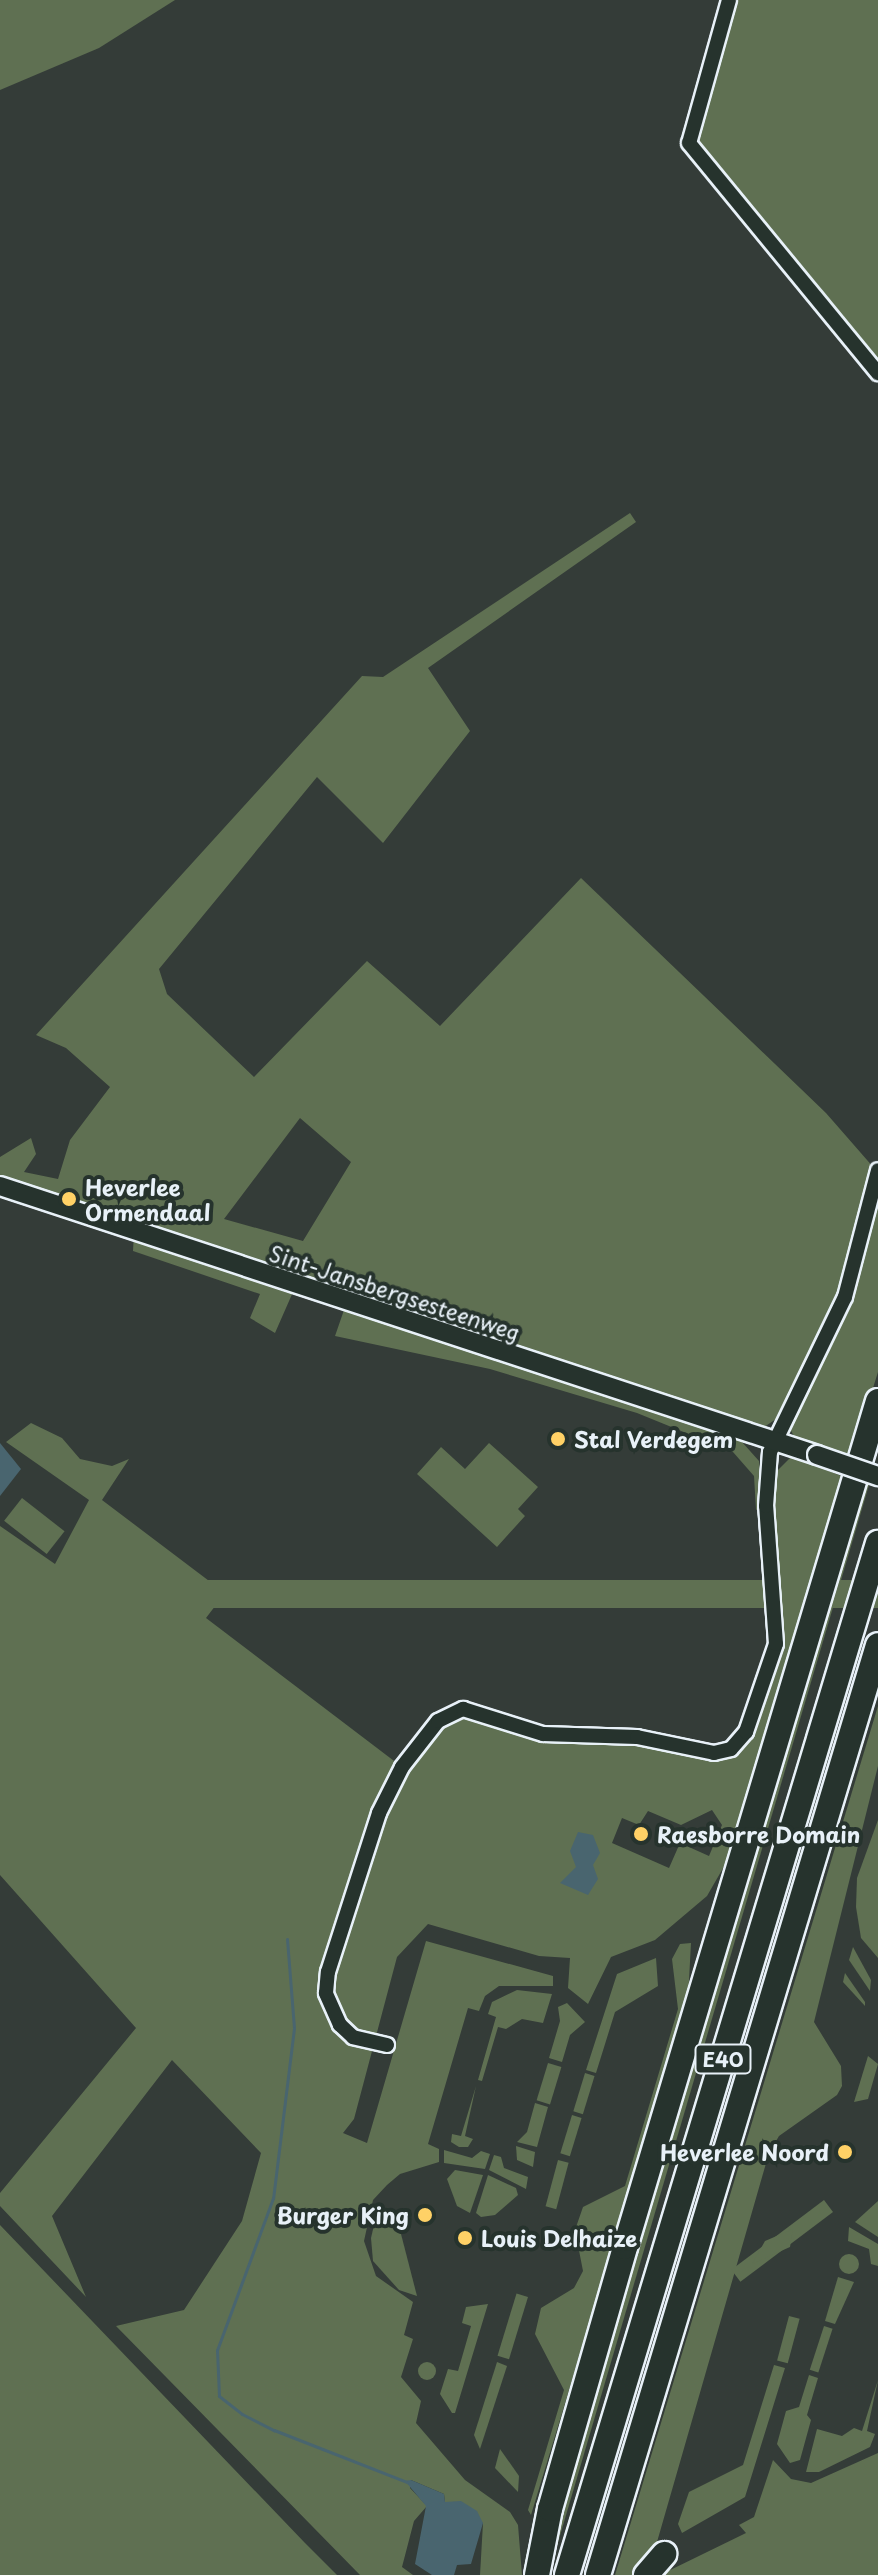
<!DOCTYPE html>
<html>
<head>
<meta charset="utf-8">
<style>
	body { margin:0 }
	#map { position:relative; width:878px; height:2575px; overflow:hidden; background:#343c38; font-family:"Playpen Sans",sans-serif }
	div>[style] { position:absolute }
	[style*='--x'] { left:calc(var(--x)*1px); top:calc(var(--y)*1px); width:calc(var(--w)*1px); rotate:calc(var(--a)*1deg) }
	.green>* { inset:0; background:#5f7052; transform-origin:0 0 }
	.round { border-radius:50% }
	.water>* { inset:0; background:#49656f }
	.stream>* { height:3px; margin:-1.5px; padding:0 1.5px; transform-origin:1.5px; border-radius:1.5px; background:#49656f }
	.roads { filter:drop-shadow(2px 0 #e8f1f8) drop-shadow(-2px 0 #e8f1f8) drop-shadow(0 2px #e8f1f8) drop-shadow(0 -2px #e8f1f8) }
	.minor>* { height:14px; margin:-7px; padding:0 7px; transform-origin:7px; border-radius:7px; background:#26332d }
	.secondary>* { height:18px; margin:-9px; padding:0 9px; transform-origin:9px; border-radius:9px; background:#26332d }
	.motorway>* { height:24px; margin:-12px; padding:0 12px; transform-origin:12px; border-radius:12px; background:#26332d }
	.bridges { filter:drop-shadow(2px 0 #e8f1f8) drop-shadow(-2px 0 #e8f1f8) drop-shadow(0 2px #e8f1f8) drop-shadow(0 -2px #e8f1f8) }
	.secondary-bridge>* { height:18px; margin:-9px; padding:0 9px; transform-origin:9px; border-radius:9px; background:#26332d }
	.dots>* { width:22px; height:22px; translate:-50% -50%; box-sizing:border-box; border:4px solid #26332d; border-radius:50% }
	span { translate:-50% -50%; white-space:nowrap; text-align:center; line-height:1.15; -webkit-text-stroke:8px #26332d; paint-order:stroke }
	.shield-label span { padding:2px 6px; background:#26332d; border:2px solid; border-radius:6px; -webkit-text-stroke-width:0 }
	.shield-label { font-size:20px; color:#e8f1f8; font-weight:700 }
	.poi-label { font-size:22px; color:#e8f1f8; font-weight:700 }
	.left { translate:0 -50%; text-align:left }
	.right { translate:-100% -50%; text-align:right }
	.street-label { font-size:22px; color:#e8f1f8 }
</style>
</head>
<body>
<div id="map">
	<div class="green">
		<i style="clip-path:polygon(0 0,175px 0,99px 48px,0 90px)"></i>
		<i style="clip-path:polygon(735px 0,878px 0,878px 364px,694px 138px)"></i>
		<i style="clip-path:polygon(evenodd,630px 513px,636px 522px,428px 668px,470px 731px,383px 843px,317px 777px,159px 969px,167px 994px,254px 1077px,367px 961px,440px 1026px,581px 878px,826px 1113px,874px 1168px,834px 1307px,776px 1419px,742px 1442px,759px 1461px,763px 1507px,756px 1510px,754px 1476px,733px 1452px,637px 1413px,490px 1369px,335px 1336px,344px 1310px,293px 1292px,275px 1333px,250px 1318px,260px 1294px,133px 1251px,134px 1231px,0 1186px,0 1157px,31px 1138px,36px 1154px,24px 1172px,58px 1179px,70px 1140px,110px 1087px,66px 1048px,36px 1035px,362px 676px,383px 677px,630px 513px,300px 1118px,351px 1162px,303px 1241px,224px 1219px,300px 1118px)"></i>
		<i style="clip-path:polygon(878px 1183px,878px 1372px,852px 1455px,796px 1440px,789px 1427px,828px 1342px)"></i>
		<i style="clip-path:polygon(evenodd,31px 1423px,62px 1438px,80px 1459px,112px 1466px,129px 1459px,102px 1500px,225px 1593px,206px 1618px,402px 1767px,454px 1714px,542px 1740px,643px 1744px,720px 1760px,737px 1755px,754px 1728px,780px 1644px,773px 1475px,792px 1456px,846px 1478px,730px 1856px,707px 1896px,655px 1940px,611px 1957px,588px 2004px,568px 1988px,570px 1958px,539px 1956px,428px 1924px,397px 1957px,354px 2119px,343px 2133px,367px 2143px,426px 1941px,553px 1976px,553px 1986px,499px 1986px,485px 1996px,479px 2011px,468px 2008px,428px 2144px,439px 2149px,439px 2162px,400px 2174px,387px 2185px,373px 2200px,364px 2241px,376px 2276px,413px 2302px,404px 2335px,413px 2339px,401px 2377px,421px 2401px,416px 2423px,465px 2480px,510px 2512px,518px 2525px,522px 2575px,480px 2575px,483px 2523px,445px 2502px,444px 2494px,411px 2480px,410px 2488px,427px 2506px,414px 2521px,402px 2567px,413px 2575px,360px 2575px,116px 2326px,184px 2310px,242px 2221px,261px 2153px,172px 2060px,52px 2216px,86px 2297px,0 2206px,0 2193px,136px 2028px,0 1875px,0 1526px,55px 1564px,89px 1500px,6px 1442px,31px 1423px,712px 1810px,722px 1825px,709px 1856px,680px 1843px,669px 1868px,612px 1843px,622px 1818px,639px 1825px,648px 1811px,681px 1825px,712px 1810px)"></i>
		<i style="clip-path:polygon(489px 1443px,538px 1487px,518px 1509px,525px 1516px,497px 1547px,417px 1474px,441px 1447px,465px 1469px)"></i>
		<i style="clip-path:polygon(862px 1483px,869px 1485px,549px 2573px,550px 2540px)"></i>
		<i style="left:22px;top:1498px;width:54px;height:29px;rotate:38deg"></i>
		<i style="left:878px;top:1580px;width:28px;height:1039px;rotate:90deg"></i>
		<i style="clip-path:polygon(878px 1706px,878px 1766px,814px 2022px,841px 2066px,842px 2086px,837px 2095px,779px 2136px,769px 2153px,657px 2542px,636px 2575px,615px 2575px)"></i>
		<i style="clip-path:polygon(878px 1820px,878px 1958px,861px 1938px,856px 1907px,857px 1878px)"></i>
		<i style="clip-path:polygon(691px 1943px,688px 1999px,531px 2515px,528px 2510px,564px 2390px,535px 2334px,541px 2308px,574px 2288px,583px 2271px,575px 2230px,583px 2207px,625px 2186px,678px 2009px,672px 1959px,680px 1944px)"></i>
		<i style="clip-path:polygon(853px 1947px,871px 1980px,870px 1991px,849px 1960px)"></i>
		<i style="clip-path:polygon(656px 1958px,658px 1986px,615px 2012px,596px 2073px,586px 2070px,617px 1974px)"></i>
		<i style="clip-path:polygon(845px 1973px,865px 2002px,865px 2006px,843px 1982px)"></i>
		<i style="clip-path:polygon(517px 1990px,552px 1994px,543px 2023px,522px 2019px,506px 2029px,498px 2027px,482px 2081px,478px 2080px,496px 2017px,488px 2014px,492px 2002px)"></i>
		<i style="clip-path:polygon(567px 2003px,585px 2022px,570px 2035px,562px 2062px,549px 2058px,560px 2021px,558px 2007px)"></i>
		<i style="clip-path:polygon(868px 2056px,878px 2064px,868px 2099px,854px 2102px)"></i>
		<i style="left:548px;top:2063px;width:14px;height:39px;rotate:17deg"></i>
		<i style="left:585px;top:2073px;width:10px;height:40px;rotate:17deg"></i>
		<i style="clip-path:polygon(476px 2086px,465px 2136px,473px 2139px,468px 2147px,459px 2147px,451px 2142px,452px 2134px,461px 2136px)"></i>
		<i style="clip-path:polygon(535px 2103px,548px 2107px,537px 2147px,517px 2142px,527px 2132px)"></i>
		<i style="left:572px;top:2115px;width:10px;height:40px;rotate:17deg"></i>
		<i style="clip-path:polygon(516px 2146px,535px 2152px,533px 2167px,517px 2160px)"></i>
		<i style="clip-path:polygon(444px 2150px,472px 2158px,481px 2151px,490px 2154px,485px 2169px,444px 2163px)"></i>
		<i style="clip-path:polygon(494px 2155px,501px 2157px,504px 2168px,528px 2177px,526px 2189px,489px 2170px)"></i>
		<i style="left:558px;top:2160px;width:11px;height:48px;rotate:15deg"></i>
		<i style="clip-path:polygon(455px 2170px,483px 2175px,470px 2213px,457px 2206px,447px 2179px)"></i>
		<i style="clip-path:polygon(488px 2175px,516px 2188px,518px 2195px,495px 2215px,481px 2217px,476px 2213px)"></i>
		<i style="left:824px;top:2200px;width:15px;height:116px;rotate:53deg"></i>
		<i style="clip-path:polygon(878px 2201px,878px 2237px,855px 2222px)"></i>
		<i style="clip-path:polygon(378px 2208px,401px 2234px,417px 2296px,399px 2290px,373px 2261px,371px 2238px)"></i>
		<i style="clip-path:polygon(0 2225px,305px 2543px,337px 2575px,0 2575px)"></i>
		<i style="clip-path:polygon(849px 2227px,878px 2244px,878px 2266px,871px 2264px,869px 2249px,848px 2241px)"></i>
		<i style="clip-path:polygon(793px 2229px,790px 2247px,752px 2264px,765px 2241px)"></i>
		<i class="round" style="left:839px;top:2254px;width:20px;height:20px"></i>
		<i style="clip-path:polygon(838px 2277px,854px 2282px,835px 2324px,825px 2321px)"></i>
		<i style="left:528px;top:2297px;width:65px;height:12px;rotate:107deg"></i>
		<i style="clip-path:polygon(488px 2304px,455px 2413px,452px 2413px,440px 2394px,448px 2369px,458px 2371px,471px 2326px,462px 2323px,466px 2307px)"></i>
		<i style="left:789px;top:2316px;width:11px;height:46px;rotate:15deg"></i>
		<i style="left:824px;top:2326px;width:9px;height:46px;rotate:18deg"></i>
		<i class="round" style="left:418px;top:2362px;width:18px;height:18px"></i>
		<i style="clip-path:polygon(497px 2362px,507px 2366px,480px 2449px,474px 2435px)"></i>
		<i style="clip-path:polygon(774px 2365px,785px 2368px,745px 2497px,682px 2533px,678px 2524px,689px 2492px,743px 2465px)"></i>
		<i style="clip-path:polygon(809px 2375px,818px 2378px,807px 2415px,811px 2420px,800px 2460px,790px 2463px,777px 2444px,786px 2411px,799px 2407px)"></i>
		<i style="clip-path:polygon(878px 2380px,867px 2431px,875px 2434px,870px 2447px,819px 2472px,806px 2472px,817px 2429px,842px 2436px,854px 2428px,862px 2431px)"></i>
		<i style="clip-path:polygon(500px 2449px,519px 2476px,518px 2492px,495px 2468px)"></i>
		<i style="clip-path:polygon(878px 2453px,878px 2575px,660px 2575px,746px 2533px,739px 2525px,754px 2517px,773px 2460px,791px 2479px,811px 2483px)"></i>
	</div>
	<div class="water">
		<i style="clip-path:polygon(0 1443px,21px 1469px,0 1496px)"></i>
		<i style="clip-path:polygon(578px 1832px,593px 1835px,600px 1853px,593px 1865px,598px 1879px,588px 1895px,560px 1883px,576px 1867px,570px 1851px)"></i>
		<i style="clip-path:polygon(411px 2480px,444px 2494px,445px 2502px,461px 2501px,477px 2511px,483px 2523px,471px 2564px,457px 2565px,454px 2575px,432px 2575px,415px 2564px,426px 2506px,405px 2481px)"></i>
	</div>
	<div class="stream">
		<i style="--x:287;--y:1939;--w:89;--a:85.5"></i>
		<i style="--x:294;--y:2028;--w:171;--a:97"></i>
		<i style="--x:273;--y:2198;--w:162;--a:110.2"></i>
		<i style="--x:217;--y:2350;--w:46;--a:87.5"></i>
		<i style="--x:219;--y:2396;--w:29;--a:38"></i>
		<i style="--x:242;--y:2414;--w:36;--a:27"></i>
		<i style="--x:274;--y:2430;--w:143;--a:21.4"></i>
	</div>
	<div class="roads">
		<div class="minor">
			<i style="--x:729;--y:0;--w:148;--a:105.6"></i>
			<i style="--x:689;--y:143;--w:298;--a:50.6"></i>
			<i style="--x:387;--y:2045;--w:35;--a:-167"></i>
			<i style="--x:353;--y:2037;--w:18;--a:-137"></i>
			<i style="--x:340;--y:2025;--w:35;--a:-114"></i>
			<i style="--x:326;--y:1993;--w:21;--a:-85"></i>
			<i style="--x:328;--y:1972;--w:167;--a:-72.2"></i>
			<i style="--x:379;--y:1813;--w:51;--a:-63.4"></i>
			<i style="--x:402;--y:1767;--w:58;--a:-52"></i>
			<i style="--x:438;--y:1721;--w:28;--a:-26"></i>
			<i style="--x:463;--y:1709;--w:84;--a:17.4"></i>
			<i style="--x:543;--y:1734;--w:94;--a:1.8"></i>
			<i style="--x:637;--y:1737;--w:79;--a:11.7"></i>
			<i style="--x:714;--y:1753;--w:17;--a:-13"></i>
			<i style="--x:731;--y:1749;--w:23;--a:-49"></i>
			<i style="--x:746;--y:1732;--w:93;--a:-71.2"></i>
			<i style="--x:776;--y:1644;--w:138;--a:-94.1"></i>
			<i style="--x:766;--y:1506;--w:54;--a:-85.8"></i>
			<i style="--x:770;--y:1452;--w:172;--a:-64.2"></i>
			<i style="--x:845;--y:1297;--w:131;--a:-75.4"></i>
		</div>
		<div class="secondary">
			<i style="--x:0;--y:1186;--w:860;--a:18.22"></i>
		</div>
		<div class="motorway">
			<i style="--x:537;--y:2575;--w:67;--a:-78.9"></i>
			<i style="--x:550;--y:2509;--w:273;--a:-74"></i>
			<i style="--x:625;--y:2247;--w:883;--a:-73.35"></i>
			<i style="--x:567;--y:2575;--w:1078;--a:-73.23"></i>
			<i style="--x:598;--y:2575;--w:971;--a:-73.24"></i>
			<i style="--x:646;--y:2575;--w:28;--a:-49"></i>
		</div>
	</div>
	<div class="bridges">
		<div class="secondary-bridge">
			<i style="--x:817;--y:1455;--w:65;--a:19"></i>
		</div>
	</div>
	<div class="dots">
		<i style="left:69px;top:1199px;background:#ffd166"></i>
		<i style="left:558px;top:1439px;background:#ffd166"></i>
		<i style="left:641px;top:1834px;background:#ffd166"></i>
		<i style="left:845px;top:2152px;background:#ffd166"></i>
		<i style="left:425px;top:2215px;background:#ffd166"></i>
		<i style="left:465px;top:2238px;background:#ffd166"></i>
	</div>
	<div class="shield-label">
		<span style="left:723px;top:2059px">E40</span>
	</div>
	<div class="poi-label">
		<span class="left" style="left:85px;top:1199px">Heverlee<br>Ormendaal</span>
		<span class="left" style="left:574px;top:1439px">Stal Verdegem</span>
		<span class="left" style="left:657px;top:1834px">Raesborre Domain</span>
		<span class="right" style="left:829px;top:2152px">Heverlee Noord</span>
		<span class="right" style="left:409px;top:2215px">Burger King</span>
		<span class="left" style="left:481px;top:2238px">Louis Delhaize</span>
	</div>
	<div class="street-label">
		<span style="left:395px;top:1292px;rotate:18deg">Sint-Jansbergsesteenweg</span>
	</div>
</div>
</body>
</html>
